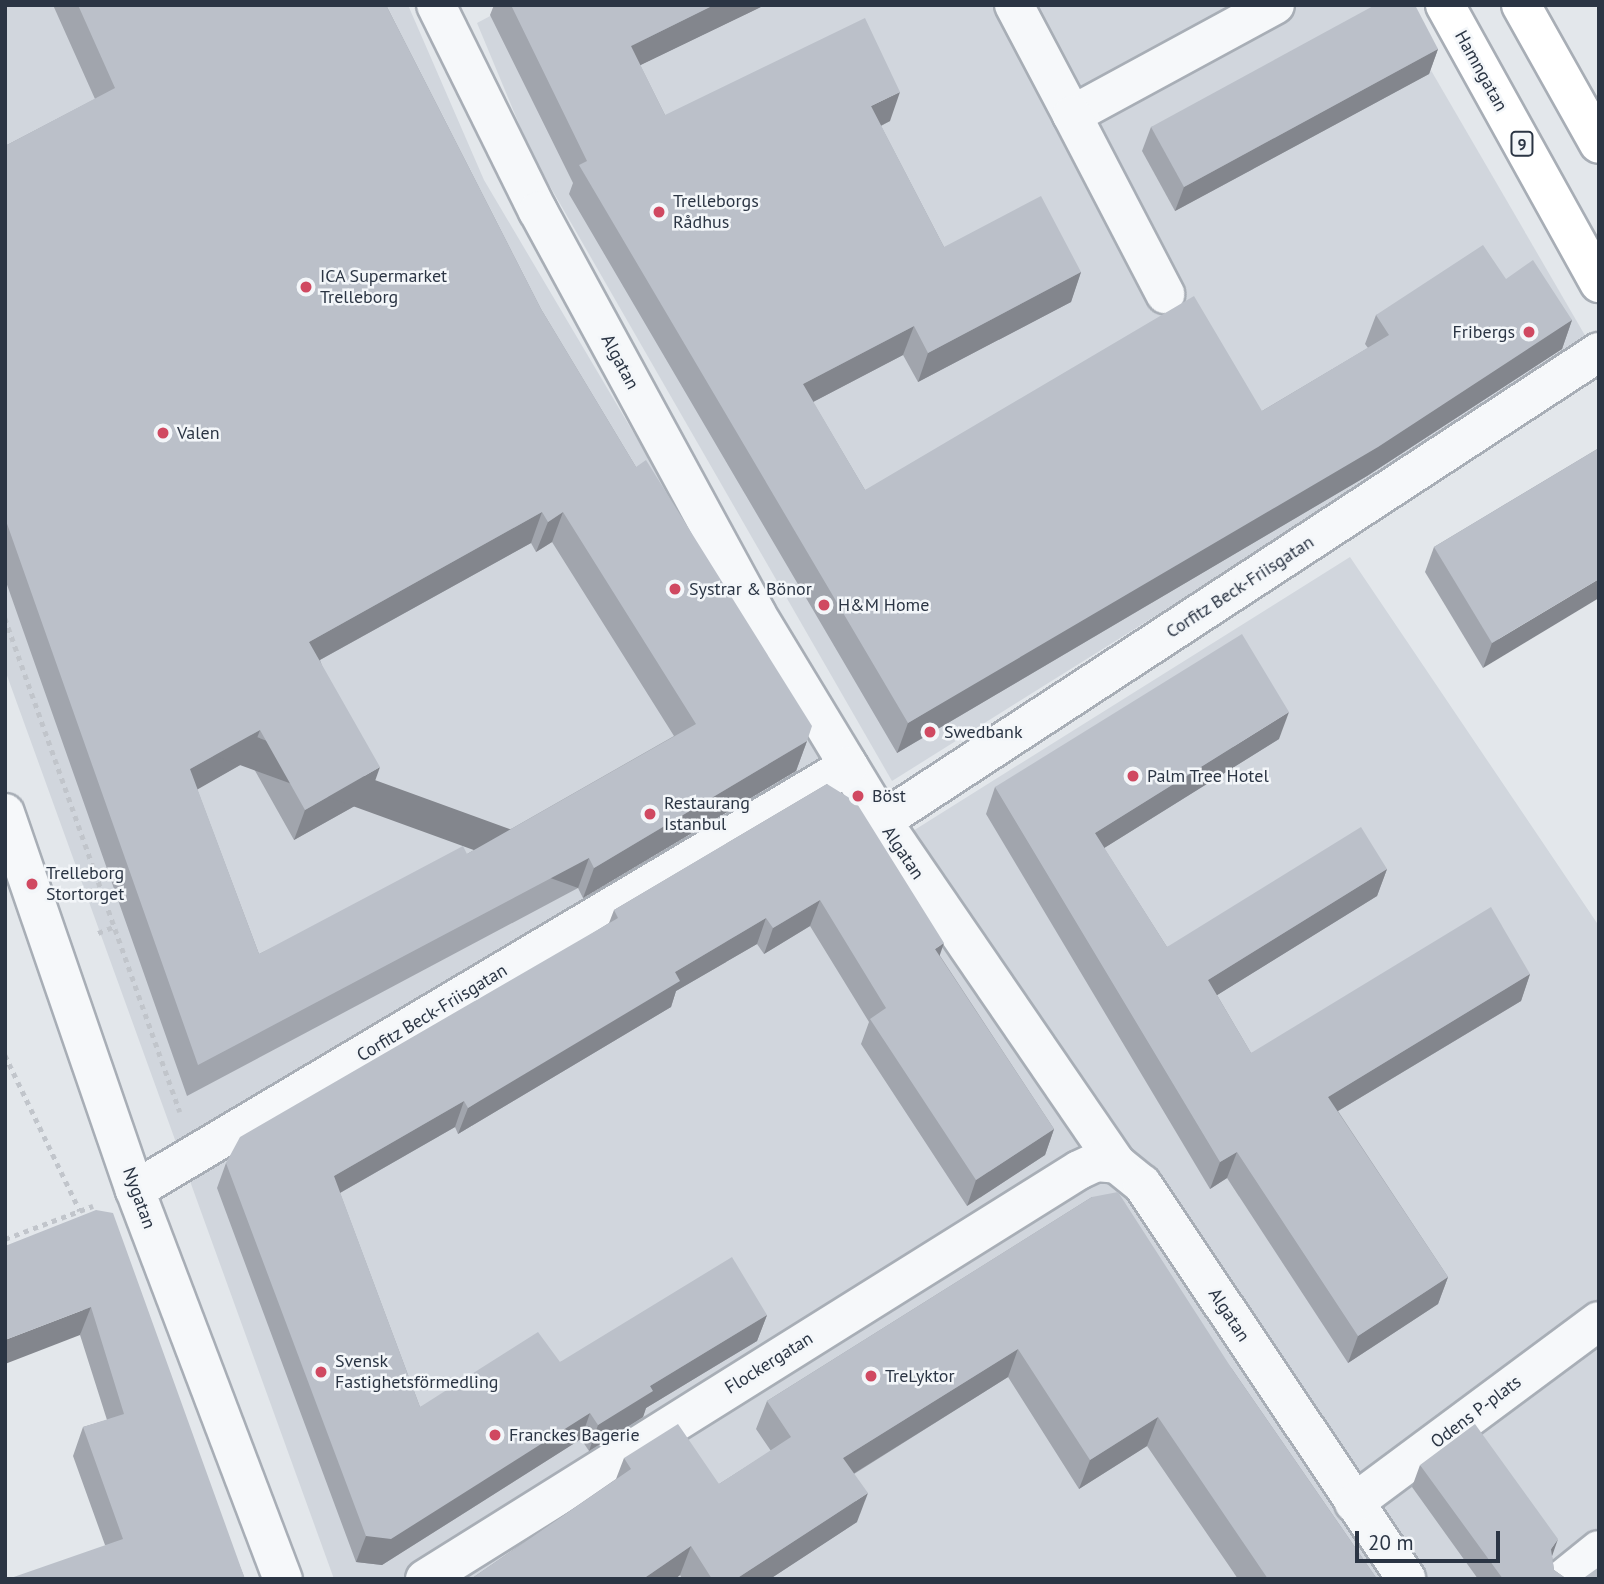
<!DOCTYPE html>
<html>
<head>
<meta charset="utf-8">
<style>
	body { margin:0 }
	#map { position:relative; width:1604px; height:1584px; overflow:hidden; background:#e3e7eb; font-family:"PT Sans",sans-serif }
	div>[style] { position:absolute }
	[style*='--x'] { left:calc(var(--x)*1px); top:calc(var(--y)*1px); width:calc(var(--w)*1px); rotate:calc(var(--a)*1deg) }
	.built>* { inset:0; background:#d1d6dd }
	.path>* { height:4.5px; margin-top:-2.25px; transform-origin:0; background:repeating-linear-gradient(90deg,#c1c5cb 0 5px,transparent 0 10px) }
	.roads { filter:drop-shadow(2px 0 #a8aeb6) drop-shadow(-2px 0 #a8aeb6) drop-shadow(0 2px #a8aeb6) drop-shadow(0 -2px #a8aeb6) }
	.minor>* { height:38px; margin:-19px; padding:0 19px; transform-origin:19px; border-radius:19px; background:#f6f8fa }
	.major>* { height:38px; margin:-19px; padding:0 19px; transform-origin:19px; border-radius:19px; background:#fff }
	.wall>* { inset:0; background:#a1a5ad }
	.shaded-wall>* { inset:0; background:#83868d; transform-origin:0 0 }
	.building>* { inset:0; background:#bbc0c9 }
	.dots>* { width:19px; height:19px; translate:-50% -50%; box-sizing:border-box; border:4px solid #f3f6f9; border-radius:50% }
	span { translate:-50% -50%; white-space:nowrap; text-align:center; line-height:1.15; -webkit-text-stroke:5px #f3f6f9; paint-order:stroke }
	.shield-label span { padding:2px 5px; background:#f3f6f9; border:2px solid; border-radius:5px; -webkit-text-stroke-width:0 }
	.shield-label { font-size:16px; color:#2b3544; font-weight:700 }
	.street-label { font-size:18px; color:#2b3544 }
	.poi-label { font-size:18px; color:#2b3544 }
	.left { translate:0 -50%; text-align:left }
	.right { translate:-100% -50%; text-align:right }
	.frame { position:absolute; inset:0; border:7px solid #2b3544; pointer-events:none }
	.scale { position:absolute; left:1355px; top:1531px; width:145px; height:32px; box-sizing:border-box; border:4px solid #2b3544; border-top:0; padding-left:9px; font-size:21px; line-height:24px; white-space:nowrap; color:#2b3544; -webkit-text-stroke:5px #f3f6f9; paint-order:stroke }
</style>
</head>
<body>
<div id="map">
	<div class="built">
		<i style="clip-path:polygon(5px 5px,408px 5px,484px 180px,881px 851px,1350px 557px,1599px 926px,1599px 1579px,334px 1579px,5px 670px)"></i>
		<i style="clip-path:polygon(511px 5px,1393px 5px,1590px 344px,892px 781px,532px 155px,477px 23px)"></i>
	</div>
	<div class="path">
		<i style="--x:5;--y:618;--w:524;--a:70.49"></i>
		<i style="--x:98;--y:933;--w:16;--a:-22"></i>
		<i style="--x:5;--y:1055;--w:173;--a:64.3"></i>
		<i style="--x:5;--y:1239;--w:94;--a:-20.6"></i>
	</div>
	<div class="roads">
		<div class="minor">
			<i style="--x:436;--y:5;--w:230;--a:63.7"></i>
			<i style="--x:538;--y:211;--w:457;--a:61.5"></i>
			<i style="--x:756;--y:613;--w:243;--a:58.8"></i>
			<i style="--x:882;--y:821;--w:416;--a:55.6"></i>
			<i style="--x:1117;--y:1164;--w:32;--a:39"></i>
			<i style="--x:1142;--y:1184;--w:475;--a:56.2"></i>
			<i style="--x:1014;--y:5;--w:124;--a:62.2"></i>
			<i style="--x:1072;--y:115;--w:231;--a:-28.5"></i>
			<i style="--x:1072;--y:115;--w:202;--a:62.5"></i>
			<i style="--x:5;--y:813;--w:399;--a:71"></i>
			<i style="--x:135;--y:1190;--w:416;--a:69.2"></i>
			<i style="--x:882;--y:821;--w:857;--a:-33.19"></i>
			<i style="--x:135;--y:1190;--w:830;--a:-30.74"></i>
			<i style="--x:1354;--y:1503;--w:305;--a:-36.6"></i>
			<i style="--x:425;--y:1579;--w:771;--a:-32.02"></i>
			<i style="--x:1079;--y:1170;--w:19;--a:-25"></i>
			<i style="--x:1096;--y:1162;--w:21;--a:5"></i>
			<i style="--x:1563;--y:1579;--w:46;--a:-38.9"></i>
		</div>
		<div class="major">
			<i style="--x:1445;--y:5;--w:318;--a:61"></i>
			<i style="--x:1521;--y:5;--w:159;--a:60.7"></i>
		</div>
	</div>
	<div class="wall">
		<i style="clip-path:polygon(evenodd,53px 5px,386px 5px,541px 309px,636px 467px,807px 741px,796px 771px,583px 898px,578px 888px,187px 1096px,5px 579px,5px 146px,95px 99px,53px 5px,552px 542px,674px 736px,467px 854px,259px 954px,197px 789px,249px 760px,294px 840px,369px 798px,320px 660px,531px 543px,536px 552px,552px 542px)"></i>
		<i style="clip-path:polygon(494px 5px,765px 5px,640px 65px,665px 115px,890px 121px,881px 126px,944px 247px,1081px 272px,1071px 302px,918px 382px,903px 355px,813px 402px,865px 490px,1262px 411px,1368px 348px,1365px 344px,1376px 315px,1506px 279px,1572px 320px,1562px 349px,1367px 476px,897px 753px,569px 194px,573px 183px,490px 15px)"></i>
		<i style="clip-path:polygon(1438px 49px,1429px 74px,1175px 211px,1142px 151px,1151px 127px)"></i>
		<i style="clip-path:polygon(1599px 448px,1483px 668px,1425px 572px,1434px 547px)"></i>
		<i style="clip-path:polygon(1279px 739px,1104px 848px,1167px 947px,1387px 869px,1377px 896px,1217px 995px,1251px 1053px,1530px 974px,1521px 1001px,1338px 1111px,1448px 1277px,1438px 1304px,1348px 1363px,1227px 1178px,1210px 1189px,986px 814px,995px 787px)"></i>
		<i style="clip-path:polygon(827px 784px,1054px 1129px,1045px 1155px,967px 1206px,861px 1044px,869px 1022px,810px 926px,764px 954px,757px 944px,676px 991px,671px 1007px,458px 1134px,455px 1127px,340px 1193px,420px 1407px,560px 1362px,767px 1315px,757px 1341px,646px 1408px,643px 1417px,589px 1451px,581px 1439px,382px 1565px,356px 1562px,217px 1188px,226px 1163px,609px 923px,614px 910px)"></i>
		<i style="clip-path:polygon(1092px 1197px,1232px 1369px,1377px 1579px,1238px 1579px,1147px 1446px,1079px 1489px,1008px 1377px,854px 1474px,857px 1522px,770px 1579px,682px 1579px,680px 1575px,675px 1579px,471px 1579px,616px 1479px,624px 1458px,719px 1484px,771px 1451px,756px 1429px,767px 1401px)"></i>
		<i style="clip-path:polygon(96px 1210px,245px 1579px,105px 1545px,73px 1456px,83px 1427px,107px 1420px,80px 1335px)"></i>
		<i style="clip-path:polygon(1420px 1465px,1552px 1556px,1554px 1570px,1564px 1577px,1585px 1577px,1599px 1579px,1478px 1579px,1412px 1487px)"></i>
	</div>
	<div class="shaded-wall">
		<i style="clip-path:polygon(714px 5px,765px 5px,620px 75px,631px 46px)"></i>
		<i style="clip-path:polygon(1438px 49px,1429px 74px,1175px 211px,1184px 187px)"></i>
		<i style="clip-path:polygon(900px 92px,890px 121px,860px 136px,871px 106px)"></i>
		<i style="clip-path:polygon(1081px 272px,1071px 302px,918px 382px,928px 353px)"></i>
		<i style="clip-path:polygon(1572px 320px,1562px 349px,1367px 476px,897px 753px,908px 723px)"></i>
		<i style="clip-path:polygon(914px 326px,903px 355px,792px 413px,803px 384px)"></i>
		<i style="clip-path:polygon(542px 512px,531px 543px,298px 672px,309px 642px)"></i>
		<i style="clip-path:polygon(563px 512px,552px 542px,536px 552px,548px 522px)"></i>
		<i style="clip-path:polygon(1599px 579px,1599px 598px,1483px 668px,1492px 643px)"></i>
		<i style="clip-path:polygon(1289px 712px,1279px 739px,1085px 860px,1095px 833px)"></i>
		<i style="clip-path:polygon(260px 730px,249px 760px,179px 800px,190px 769px)"></i>
		<i style="clip-path:polygon(807px 741px,796px 771px,583px 898px,594px 868px)"></i>
		<i style="clip-path:polygon(380px 767px,369px 798px,294px 840px,305px 810px)"></i>
		<i style="left:589px;top:858px;width:32px;height:442px;rotate:110deg"></i>
		<i style="clip-path:polygon(1387px 869px,1377px 896px,1198px 1007px,1208px 980px)"></i>
		<i style="clip-path:polygon(820px 900px,810px 926px,764px 954px,773px 928px)"></i>
		<i style="clip-path:polygon(766px 918px,757px 944px,676px 991px,671px 1007px,458px 1134px,468px 1108px,675px 972px)"></i>
		<i style="clip-path:polygon(944px 943px,935px 969px,935px 949px)"></i>
		<i style="clip-path:polygon(1530px 974px,1521px 1001px,1318px 1123px,1328px 1097px)"></i>
		<i style="clip-path:polygon(464px 1101px,455px 1127px,324px 1202px,334px 1176px)"></i>
		<i style="clip-path:polygon(1054px 1129px,1045px 1155px,967px 1206px,976px 1180px)"></i>
		<i style="clip-path:polygon(1237px 1152px,1227px 1178px,1210px 1189px,1220px 1162px)"></i>
		<i style="clip-path:polygon(1448px 1277px,1438px 1304px,1348px 1363px,1358px 1336px)"></i>
		<i style="clip-path:polygon(91px 1307px,80px 1335px,5px 1364px,5px 1340px)"></i>
		<i style="clip-path:polygon(767px 1315px,757px 1341px,646px 1408px,643px 1417px,589px 1451px,598px 1425px,650px 1386px)"></i>
		<i style="clip-path:polygon(1018px 1349px,1008px 1377px,832px 1487px,843px 1458px)"></i>
		<i style="clip-path:polygon(590px 1413px,581px 1439px,382px 1565px,356px 1562px,366px 1536px)"></i>
		<i style="clip-path:polygon(1158px 1417px,1147px 1446px,1079px 1489px,1090px 1460px)"></i>
		<i style="clip-path:polygon(868px 1493px,857px 1522px,770px 1579px,736px 1579px)"></i>
		<i style="clip-path:polygon(1558px 1539px,1550px 1562px,1551px 1549px)"></i>
		<i style="clip-path:polygon(691px 1546px,680px 1575px,675px 1579px,643px 1579px)"></i>
	</div>
	<div class="building">
		<i style="clip-path:polygon(evenodd,78px 5px,386px 5px,541px 309px,636px 467px,646px 460px,812px 726px,807px 741px,594px 868px,589px 858px,198px 1065px,5px 518px,5px 146px,115px 88px,78px 5px,542px 512px,548px 522px,563px 512px,696px 724px,467px 854px,463px 846px,259px 954px,190px 769px,260px 730px,305px 810px,380px 767px,309px 642px,542px 512px)"></i>
		<i style="clip-path:polygon(511px 5px,714px 5px,631px 46px,665px 115px,865px 18px,900px 92px,871px 106px,944px 247px,1041px 196px,1081px 272px,928px 353px,914px 326px,803px 384px,865px 490px,1194px 296px,1262px 411px,1389px 335px,1376px 315px,1483px 245px,1506px 279px,1533px 260px,1572px 320px,1378px 447px,908px 723px,579px 165px,587px 161px)"></i>
		<i style="clip-path:polygon(1375px 5px,1415px 5px,1438px 49px,1184px 187px,1151px 127px)"></i>
		<i style="clip-path:polygon(1599px 448px,1599px 579px,1492px 643px,1434px 547px)"></i>
		<i style="clip-path:polygon(1242px 634px,1289px 712px,1095px 833px,1167px 947px,1361px 827px,1387px 869px,1208px 980px,1251px 1053px,1491px 907px,1530px 974px,1328px 1097px,1448px 1277px,1358px 1336px,1237px 1152px,1220px 1162px,995px 787px)"></i>
		<i style="clip-path:polygon(827px 784px,856px 802px,944px 943px,935px 949px,1054px 1129px,976px 1180px,870px 1019px,886px 1008px,820px 900px,773px 928px,766px 918px,675px 972px,680px 981px,468px 1108px,464px 1101px,334px 1176px,420px 1407px,538px 1332px,560px 1362px,732px 1257px,767px 1315px,650px 1386px,653px 1391px,598px 1425px,590px 1413px,391px 1539px,366px 1536px,226px 1163px,240px 1137px,618px 918px,614px 910px)"></i>
		<i style="clip-path:polygon(1118px 1192px,1232px 1369px,1377px 1579px,1268px 1579px,1158px 1417px,1090px 1460px,1018px 1349px,843px 1458px,868px 1493px,736px 1579px,712px 1579px,691px 1546px,643px 1579px,471px 1579px,631px 1469px,624px 1458px,678px 1424px,719px 1484px,791px 1437px,767px 1401px,1092px 1197px)"></i>
		<i style="clip-path:polygon(96px 1210px,113px 1213px,245px 1579px,8px 1579px,123px 1539px,83px 1427px,124px 1414px,91px 1307px,5px 1340px,5px 1246px)"></i>
		<i style="clip-path:polygon(1475px 1424px,1558px 1539px,1551px 1549px,1554px 1570px,1564px 1577px,1585px 1577px,1599px 1567px,1599px 1579px,1503px 1579px,1420px 1465px)"></i>
	</div>
	<div class="dots">
		<i style="left:659px;top:212px;background:#d04961"></i>
		<i style="left:306px;top:287px;background:#d04961"></i>
		<i style="left:1529px;top:332px;background:#d04961"></i>
		<i style="left:163px;top:433px;background:#d04961"></i>
		<i style="left:675px;top:589px;background:#d04961"></i>
		<i style="left:824px;top:605px;background:#d04961"></i>
		<i style="left:930px;top:732px;background:#d04961"></i>
		<i style="left:1133px;top:776px;background:#d04961"></i>
		<i style="left:858px;top:796px;background:#d04961"></i>
		<i style="left:650px;top:814px;background:#d04961"></i>
		<i style="left:32px;top:884px;background:#d04961"></i>
		<i style="left:321px;top:1372px;background:#d04961"></i>
		<i style="left:871px;top:1376px;background:#d04961"></i>
		<i style="left:495px;top:1435px;background:#d04961"></i>
	</div>
	<div class="shield-label">
		<span style="left:1522px;top:144px">9</span>
	</div>
	<div class="street-label">
		<span style="left:1481px;top:71px;rotate:61deg">Hamngatan</span>
		<span style="left:620px;top:362px;rotate:62deg">Algatan</span>
		<span style="left:1240px;top:587px;rotate:-33deg">Corfitz Beck-Friisgatan</span>
		<span style="left:903px;top:853px;rotate:56deg">Algatan</span>
		<span style="left:432px;top:1013px;rotate:-31deg">Corfitz Beck-Friisgatan</span>
		<span style="left:139px;top:1198px;rotate:70deg">Nygatan</span>
		<span style="left:1229px;top:1315px;rotate:57deg">Algatan</span>
		<span style="left:769px;top:1363px;rotate:-32deg">Flockergatan</span>
		<span style="left:1476px;top:1412px;rotate:-37deg">Odens P-plats</span>
	</div>
	<div class="poi-label">
		<span class="left" style="left:673px;top:212px">Trelleborgs<br>Rådhus</span>
		<span class="left" style="left:320px;top:287px">ICA Supermarket<br>Trelleborg</span>
		<span class="right" style="left:1515px;top:332px">Fribergs</span>
		<span class="left" style="left:177px;top:433px">Valen</span>
		<span class="left" style="left:689px;top:589px">Systrar &amp; Bönor</span>
		<span class="left" style="left:838px;top:605px">H&amp;M Home</span>
		<span class="left" style="left:944px;top:732px">Swedbank</span>
		<span class="left" style="left:1147px;top:776px">Palm Tree Hotel</span>
		<span class="left" style="left:872px;top:796px">Böst</span>
		<span class="left" style="left:664px;top:814px">Restaurang<br>Istanbul</span>
		<span class="left" style="left:46px;top:884px">Trelleborg<br>Stortorget</span>
		<span class="left" style="left:335px;top:1372px">Svensk<br>Fastighetsförmedling</span>
		<span class="left" style="left:885px;top:1376px">TreLyktor</span>
		<span class="left" style="left:509px;top:1435px">Franckes Bagerie</span>
	</div>
	<div class="frame"></div>
	<div class="scale">20 m</div>
</div>
</body>
</html>
